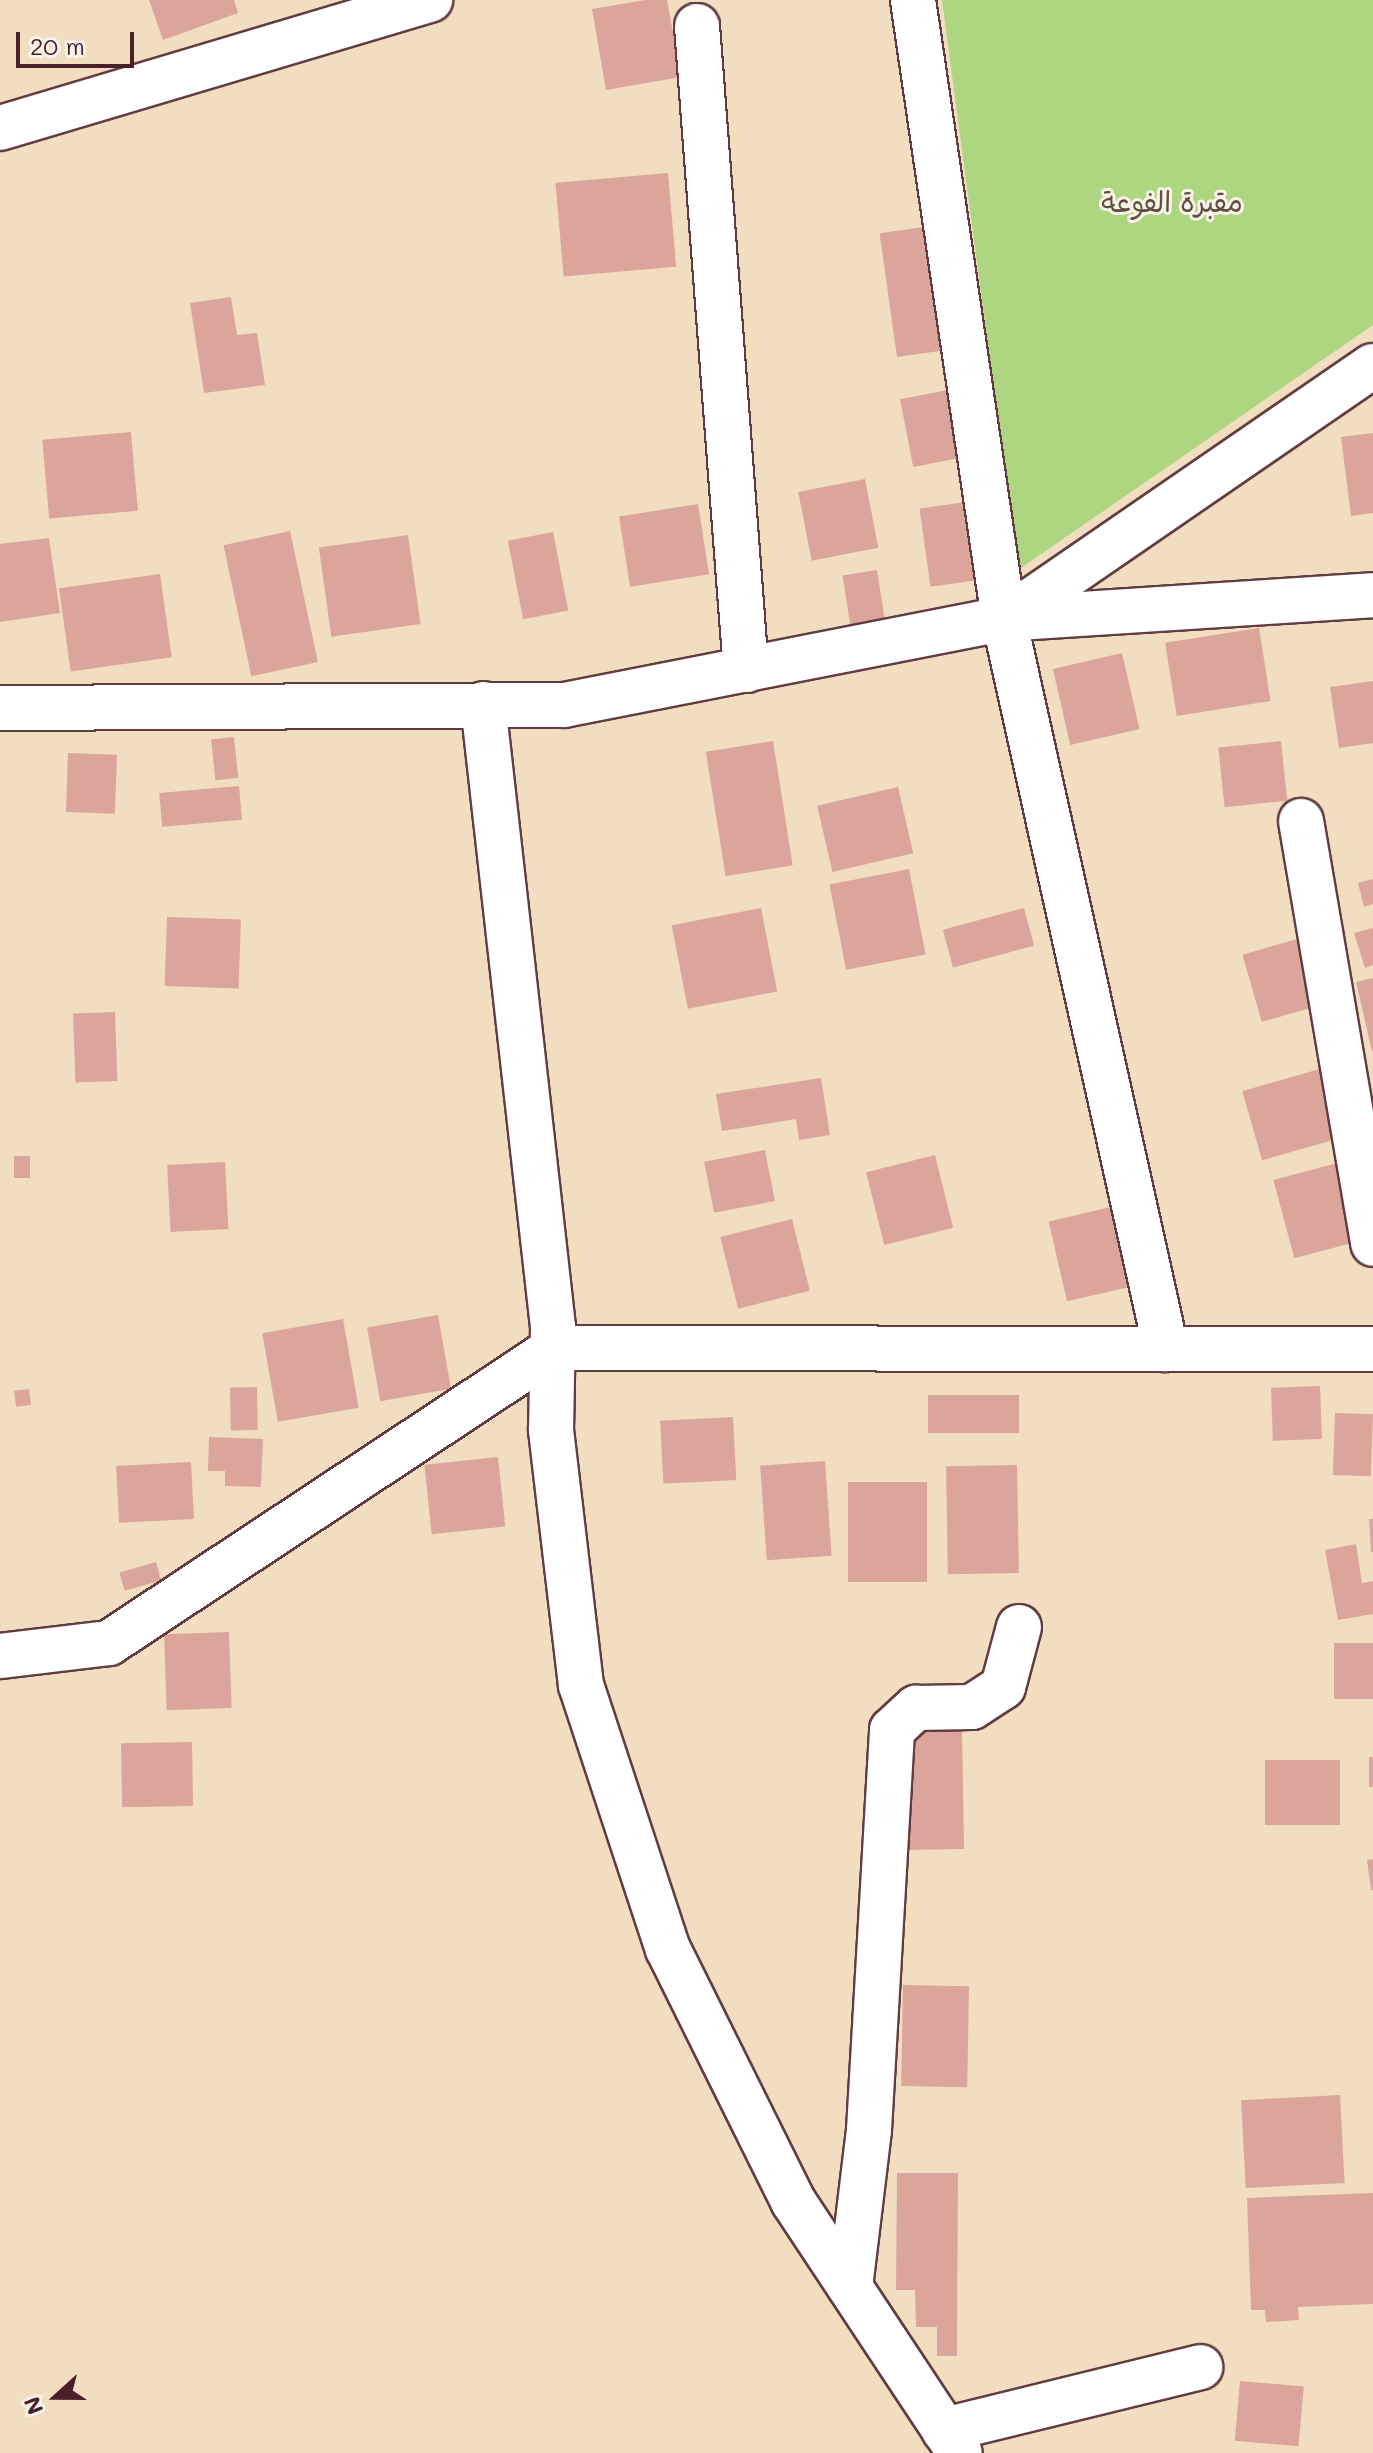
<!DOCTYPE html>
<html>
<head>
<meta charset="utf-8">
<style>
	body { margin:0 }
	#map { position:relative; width:1373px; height:2453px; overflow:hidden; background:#f1dec0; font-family:Mali,"Playpen Sans Arabic",sans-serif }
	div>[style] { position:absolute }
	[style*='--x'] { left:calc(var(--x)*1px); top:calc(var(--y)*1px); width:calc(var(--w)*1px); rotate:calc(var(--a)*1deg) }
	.green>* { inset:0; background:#aed57f }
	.building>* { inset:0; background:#dba59b; transform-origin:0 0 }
	.roads { filter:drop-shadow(2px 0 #633c41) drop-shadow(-2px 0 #633c41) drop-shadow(0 2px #633c41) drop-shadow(0 -2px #633c41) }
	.minor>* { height:44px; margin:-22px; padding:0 22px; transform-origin:22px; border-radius:22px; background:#fff }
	span { translate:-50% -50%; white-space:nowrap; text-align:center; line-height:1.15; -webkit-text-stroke:6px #f7f3e8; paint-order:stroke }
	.park-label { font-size:28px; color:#634c40 }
	.north { position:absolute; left:16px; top:2357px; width:80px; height:80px; -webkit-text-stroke:6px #f7f3e8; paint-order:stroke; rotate:249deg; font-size:22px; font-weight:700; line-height:32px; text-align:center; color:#4a1f2b }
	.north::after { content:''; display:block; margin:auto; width:28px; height:36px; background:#4a1f2b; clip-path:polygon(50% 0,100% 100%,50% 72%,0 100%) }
	.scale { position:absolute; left:16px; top:32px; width:118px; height:36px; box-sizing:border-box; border:4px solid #4a1f2b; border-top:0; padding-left:10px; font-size:24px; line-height:28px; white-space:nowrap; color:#4a1f2b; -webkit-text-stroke:6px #f7f3e8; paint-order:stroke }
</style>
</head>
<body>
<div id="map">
	<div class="green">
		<i style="clip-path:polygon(942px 0,1373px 0,1373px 325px,1018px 570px)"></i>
	</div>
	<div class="building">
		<i style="clip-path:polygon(149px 0,234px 0,238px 13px,163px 40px)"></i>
		<i style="clip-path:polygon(645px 0,667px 0,681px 77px,606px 90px,592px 9px)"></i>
		<i style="left:668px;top:173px;width:94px;height:113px;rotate:85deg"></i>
		<i style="left:938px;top:225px;width:125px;height:59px;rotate:82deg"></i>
		<i style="clip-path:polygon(231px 297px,237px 335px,257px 333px,265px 385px,204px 393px,190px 303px)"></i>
		<i style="left:958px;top:388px;width:69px;height:59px;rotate:79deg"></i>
		<i style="left:131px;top:432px;width:79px;height:89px;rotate:85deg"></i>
		<i style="clip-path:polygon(1373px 433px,1373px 513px,1351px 516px,1341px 437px)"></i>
		<i style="left:865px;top:479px;width:70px;height:68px;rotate:79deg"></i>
		<i style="left:973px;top:501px;width:79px;height:54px;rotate:82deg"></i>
		<i style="left:698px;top:504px;width:71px;height:80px;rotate:81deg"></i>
		<i style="left:290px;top:531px;width:134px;height:68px;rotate:78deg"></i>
		<i style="left:553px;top:532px;width:80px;height:46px;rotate:79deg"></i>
		<i style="left:408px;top:535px;width:90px;height:90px;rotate:82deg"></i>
		<i style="clip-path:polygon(49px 538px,60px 613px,0 622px,0 544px)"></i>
		<i style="left:877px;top:570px;width:58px;height:35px;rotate:81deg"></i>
		<i style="left:160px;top:574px;width:84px;height:102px;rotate:82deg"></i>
		<i style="left:1259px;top:628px;width:74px;height:95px;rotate:81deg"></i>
		<i style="left:1122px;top:653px;width:78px;height:71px;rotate:77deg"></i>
		<i style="clip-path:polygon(1373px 681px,1373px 743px,1339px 748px,1330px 687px)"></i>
		<i style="left:234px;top:737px;width:41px;height:23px;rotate:84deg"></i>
		<i style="left:773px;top:741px;width:126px;height:68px;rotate:81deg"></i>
		<i style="left:1281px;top:741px;width:60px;height:63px;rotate:84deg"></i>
		<i style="left:68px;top:753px;width:49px;height:59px;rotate:2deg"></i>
		<i style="left:239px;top:786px;width:34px;height:80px;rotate:85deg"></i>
		<i style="left:898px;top:787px;width:68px;height:83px;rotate:77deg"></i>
		<i style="left:909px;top:869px;width:87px;height:81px;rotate:79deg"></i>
		<i style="clip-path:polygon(1373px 879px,1373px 904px,1364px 907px,1358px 883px)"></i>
		<i style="left:761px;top:908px;width:85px;height:91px;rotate:79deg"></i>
		<i style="left:1024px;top:908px;width:39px;height:84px;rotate:75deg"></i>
		<i style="left:167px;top:917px;width:74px;height:69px;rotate:2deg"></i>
		<i style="clip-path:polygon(1373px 928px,1373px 965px,1365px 968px,1354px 933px)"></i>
		<i style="left:1304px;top:937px;width:70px;height:64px;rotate:74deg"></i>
		<i style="clip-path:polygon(1373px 978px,1373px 1051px,1372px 1051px,1356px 982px)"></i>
		<i style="left:115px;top:1012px;width:69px;height:42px;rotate:88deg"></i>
		<i style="left:1323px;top:1068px;width:72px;height:84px;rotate:74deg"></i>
		<i style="clip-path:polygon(821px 1078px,830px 1135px,799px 1140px,796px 1119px,722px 1131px,716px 1094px)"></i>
		<i style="left:765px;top:1150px;width:52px;height:62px;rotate:79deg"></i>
		<i style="left:935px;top:1155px;width:75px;height:71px;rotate:76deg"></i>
		<i style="left:30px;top:1156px;width:22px;height:16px;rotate:90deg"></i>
		<i style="left:225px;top:1162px;width:67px;height:58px;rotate:87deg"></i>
		<i style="left:1341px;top:1162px;width:81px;height:70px;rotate:75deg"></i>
		<i style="left:1111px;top:1207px;width:82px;height:64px;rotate:77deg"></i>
		<i style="left:792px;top:1219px;width:74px;height:74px;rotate:76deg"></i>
		<i style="left:438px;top:1315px;width:75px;height:72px;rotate:80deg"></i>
		<i style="left:343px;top:1319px;width:90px;height:82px;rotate:80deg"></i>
		<i style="left:1320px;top:1386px;width:53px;height:49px;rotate:88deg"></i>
		<i style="left:257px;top:1387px;width:43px;height:27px;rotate:89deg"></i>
		<i style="left:29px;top:1389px;width:16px;height:15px;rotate:83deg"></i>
		<i style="left:1019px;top:1395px;width:38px;height:91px;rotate:90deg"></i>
		<i style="left:1335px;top:1413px;width:38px;height:62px;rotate:2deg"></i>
		<i style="left:733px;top:1417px;width:63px;height:73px;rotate:87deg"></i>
		<i style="clip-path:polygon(209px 1437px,263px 1439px,261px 1487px,225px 1486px,225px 1471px,208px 1471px)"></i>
		<i style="left:498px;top:1457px;width:70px;height:74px;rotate:84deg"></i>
		<i style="left:825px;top:1461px;width:95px;height:65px;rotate:86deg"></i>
		<i style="left:191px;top:1462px;width:57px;height:75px;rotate:87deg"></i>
		<i style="left:1017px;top:1465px;width:108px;height:71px;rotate:89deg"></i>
		<i style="left:848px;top:1482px;width:79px;height:100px"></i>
		<i style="clip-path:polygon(1369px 1519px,1373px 1519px,1373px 1552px,1371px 1552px)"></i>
		<i style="clip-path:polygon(1356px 1544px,1362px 1583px,1373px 1581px,1373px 1614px,1338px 1620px,1325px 1550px)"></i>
		<i style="left:156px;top:1562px;width:19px;height:38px;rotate:74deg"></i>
		<i style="left:229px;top:1632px;width:76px;height:65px;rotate:88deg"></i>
		<i style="left:1373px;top:1643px;width:56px;height:39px;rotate:90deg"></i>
		<i style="left:962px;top:1730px;width:119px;height:60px;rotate:89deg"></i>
		<i style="left:192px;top:1742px;width:64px;height:71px;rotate:89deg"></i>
		<i style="left:1369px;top:1757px;width:4px;height:30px"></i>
		<i style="left:1265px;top:1760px;width:75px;height:65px"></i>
		<i style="clip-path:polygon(1373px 1859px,1373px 1890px,1371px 1890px,1367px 1860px)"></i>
		<i style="left:903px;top:1985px;width:66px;height:101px;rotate:1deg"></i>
		<i style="left:1340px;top:2095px;width:88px;height:99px;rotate:87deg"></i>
		<i style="clip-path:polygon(897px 2173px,958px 2173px,957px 2356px,937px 2356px,937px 2327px,916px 2327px,915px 2290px,896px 2290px)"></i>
		<i style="clip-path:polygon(1373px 2193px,1373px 2304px,1298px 2307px,1299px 2320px,1266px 2322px,1265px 2310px,1251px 2310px,1247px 2198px)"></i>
		<i style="left:1240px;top:2381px;width:64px;height:60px;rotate:5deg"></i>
	</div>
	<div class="roads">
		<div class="minor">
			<i style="--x:913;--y:0;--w:626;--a:81.64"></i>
			<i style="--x:1004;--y:619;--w:748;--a:77.49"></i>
			<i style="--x:1166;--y:1349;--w:207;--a:0"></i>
			<i style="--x:697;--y:26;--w:646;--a:85.65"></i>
			<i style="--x:0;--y:128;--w:449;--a:-16.6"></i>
			<i style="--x:1006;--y:618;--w:445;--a:-34.5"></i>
			<i style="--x:483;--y:704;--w:627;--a:83.59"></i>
			<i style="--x:553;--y:1327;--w:103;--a:91.1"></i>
			<i style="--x:551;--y:1430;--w:257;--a:83.3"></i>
			<i style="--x:581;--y:1685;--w:278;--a:71.8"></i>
			<i style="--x:668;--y:1949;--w:281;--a:63.6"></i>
			<i style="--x:793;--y:2201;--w:302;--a:56.5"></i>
			<i style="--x:0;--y:708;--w:564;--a:-0.3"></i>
			<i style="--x:564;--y:705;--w:448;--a:-11.1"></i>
			<i style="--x:1004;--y:619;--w:370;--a:-3.7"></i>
			<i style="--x:1301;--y:821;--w:429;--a:80.3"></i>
			<i style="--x:0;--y:1656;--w:110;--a:-6.8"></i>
			<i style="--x:109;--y:1643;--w:535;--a:-33.48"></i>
			<i style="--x:555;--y:1348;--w:611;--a:0.09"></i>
			<i style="--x:850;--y:2287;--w:158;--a:-83.1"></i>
			<i style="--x:869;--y:2130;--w:401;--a:-86.7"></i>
			<i style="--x:892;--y:1730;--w:33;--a:-43"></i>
			<i style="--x:916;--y:1708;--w:56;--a:-1"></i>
			<i style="--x:972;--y:1707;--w:37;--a:-33"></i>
			<i style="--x:1003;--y:1687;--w:62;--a:-75.1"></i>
			<i style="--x:944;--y:2430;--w:264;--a:-13.8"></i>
		</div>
	</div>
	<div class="park-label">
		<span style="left:1172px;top:201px">مقبرة الفوعة</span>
	</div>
	<div class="north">N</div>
	<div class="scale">20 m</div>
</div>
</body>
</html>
